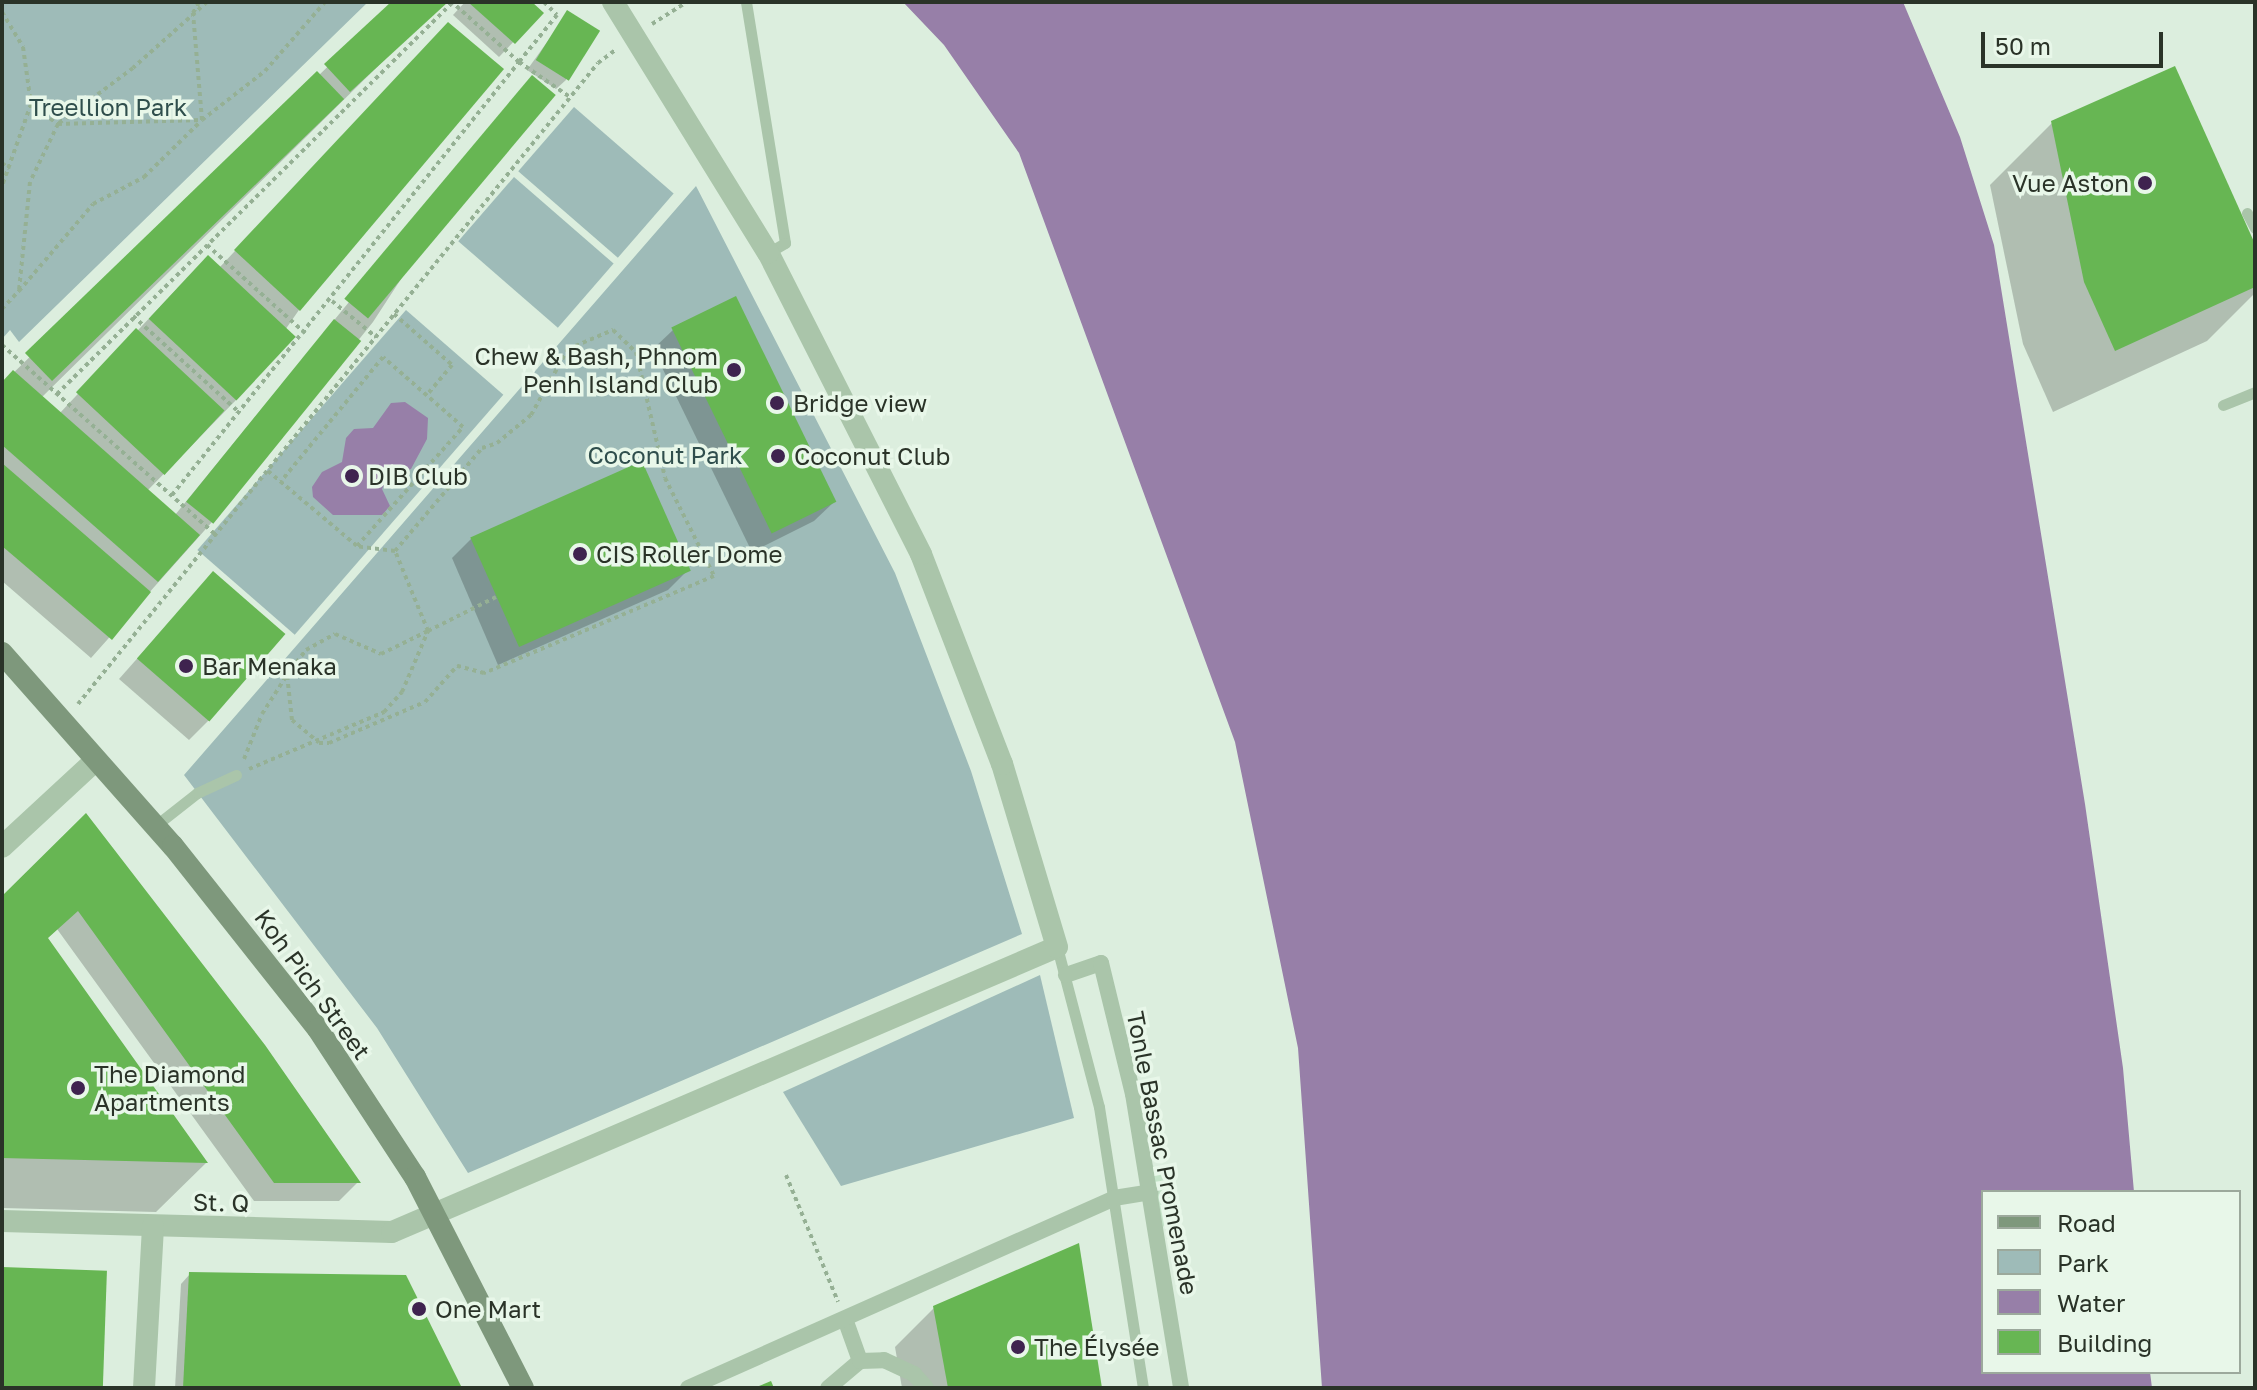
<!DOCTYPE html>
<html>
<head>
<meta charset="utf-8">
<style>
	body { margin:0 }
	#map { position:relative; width:2257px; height:1390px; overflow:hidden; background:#dceede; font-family:"Golos Text",sans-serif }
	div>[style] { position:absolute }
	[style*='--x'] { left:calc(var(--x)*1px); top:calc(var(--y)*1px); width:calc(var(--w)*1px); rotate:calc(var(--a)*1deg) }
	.green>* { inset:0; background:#9ebbb8; transform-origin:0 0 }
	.plaza>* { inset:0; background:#c5e4c9 }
	.water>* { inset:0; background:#977fa8 }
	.shadow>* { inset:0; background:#0003 }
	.building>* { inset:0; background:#67b653; transform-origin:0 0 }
	.path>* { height:4px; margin-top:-2px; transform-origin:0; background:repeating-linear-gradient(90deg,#95b094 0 4px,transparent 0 8px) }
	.service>* { height:11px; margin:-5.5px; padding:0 5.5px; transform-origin:5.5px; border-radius:5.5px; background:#aac5aa }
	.pedestrian>* { height:16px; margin:-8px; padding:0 8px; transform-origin:8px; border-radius:8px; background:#aac5aa }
	.minor>* { height:22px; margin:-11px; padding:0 11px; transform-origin:11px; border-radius:11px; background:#aac5aa }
	.tertiary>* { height:22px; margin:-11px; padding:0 11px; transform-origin:11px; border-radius:11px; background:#aac5aa }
	.secondary>* { height:22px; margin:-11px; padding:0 11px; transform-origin:11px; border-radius:11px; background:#7e987c }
	.path-bridge>* { height:4px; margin-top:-2px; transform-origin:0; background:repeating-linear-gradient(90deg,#95b094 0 4px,transparent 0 8px) }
	.dots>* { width:22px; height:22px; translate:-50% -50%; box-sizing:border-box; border:4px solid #e8f7e9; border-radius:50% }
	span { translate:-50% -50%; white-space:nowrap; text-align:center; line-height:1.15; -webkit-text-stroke:7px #e8f7e9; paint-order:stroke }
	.park-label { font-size:24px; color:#2f4e4c }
	.poi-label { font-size:24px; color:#2a3328 }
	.right { translate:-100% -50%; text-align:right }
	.left { translate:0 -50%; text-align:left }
	.street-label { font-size:24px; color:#2a3328 }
	.frame { position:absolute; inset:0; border:4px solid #2a3328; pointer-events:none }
	.legend { position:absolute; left:1981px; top:1190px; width:260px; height:184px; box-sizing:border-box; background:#e8f7e9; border:2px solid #9ca99c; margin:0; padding:10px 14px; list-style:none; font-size:24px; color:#2a3328 }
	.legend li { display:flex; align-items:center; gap:16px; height:40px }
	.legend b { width:40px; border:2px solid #9ca99c }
	.scale { position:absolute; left:1981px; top:32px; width:182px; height:36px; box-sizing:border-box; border:4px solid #2a3328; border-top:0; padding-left:10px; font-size:24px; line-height:28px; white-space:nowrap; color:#2a3328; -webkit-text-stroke:6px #e8f7e9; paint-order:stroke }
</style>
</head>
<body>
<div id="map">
	<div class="green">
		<i style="clip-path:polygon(2px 2px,368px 2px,19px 342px,10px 330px,2px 339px)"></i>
		<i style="left:574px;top:107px;width:132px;height:85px;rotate:41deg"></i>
		<i style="left:514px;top:177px;width:132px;height:85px;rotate:41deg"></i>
		<i style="clip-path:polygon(696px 186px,895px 573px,971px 771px,1022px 934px,468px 1173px,377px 1028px,184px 775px)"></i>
		<i style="left:406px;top:310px;width:129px;height:318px;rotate:41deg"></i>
		<i style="clip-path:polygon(1040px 975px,1074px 1118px,841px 1186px,783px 1092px)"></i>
	</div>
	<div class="plaza">
		<i style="clip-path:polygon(1144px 1157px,1166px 1178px,1173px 1193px,1168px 1221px,1157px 1234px)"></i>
	</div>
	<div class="water">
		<i style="clip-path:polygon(903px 2px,1903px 2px,1960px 137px,1994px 245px,2085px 804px,2123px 1068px,2134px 1192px,1983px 1192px,1983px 1372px,2150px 1372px,2152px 1388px,1322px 1388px,1298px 1048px,1235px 742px,1019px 153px,944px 45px)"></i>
		<i style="clip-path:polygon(405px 402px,428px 418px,427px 439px,411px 469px,387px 479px,382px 489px,390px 506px,382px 515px,333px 515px,313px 497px,312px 487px,322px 472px,342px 462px,346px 438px,354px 429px,373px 428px,391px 403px)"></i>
	</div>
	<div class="shadow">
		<i style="clip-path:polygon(394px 2px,443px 2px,41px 398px,59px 414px,188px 277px,219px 268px,429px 44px,299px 310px,237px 399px,147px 491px,175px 515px,532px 78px,373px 322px,212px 522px,91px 658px,2px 581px,2px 384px)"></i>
		<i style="clip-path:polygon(465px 2px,529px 2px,541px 13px,499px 57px,453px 15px)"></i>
		<i style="clip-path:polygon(568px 13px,566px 80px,556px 89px,527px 70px)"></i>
		<i style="clip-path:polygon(2052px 123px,2255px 249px,2255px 293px,2207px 341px,2053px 412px,2023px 344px,1990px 185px)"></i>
		<i style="clip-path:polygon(673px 330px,834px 502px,814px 521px,752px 552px,653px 349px)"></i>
		<i style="clip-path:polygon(471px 539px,687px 571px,668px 590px,498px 665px,452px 558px)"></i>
		<i style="clip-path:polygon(213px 573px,209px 720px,189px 740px,119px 679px)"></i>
		<i style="clip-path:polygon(86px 816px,358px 1182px,339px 1201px,254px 1201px,57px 929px,46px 939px,206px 1163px,156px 1212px,2px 1208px,2px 897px)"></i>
		<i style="clip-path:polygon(190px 1274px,459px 1388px,175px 1388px,181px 1284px)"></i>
		<i style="clip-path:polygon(935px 1307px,1100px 1388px,902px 1388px,895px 1347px)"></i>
	</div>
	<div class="building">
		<i style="clip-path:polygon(391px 2px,448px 2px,350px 92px,324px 64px)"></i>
		<i style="clip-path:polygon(468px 2px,532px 2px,544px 13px,515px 44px)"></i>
		<i style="left:567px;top:10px;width:39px;height:59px;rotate:32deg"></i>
		<i style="clip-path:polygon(448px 22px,504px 69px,300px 311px,234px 250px)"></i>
		<i style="clip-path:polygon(2175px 66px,2255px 244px,2255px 287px,2115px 351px,2084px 282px,2051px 121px)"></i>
		<i style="left:317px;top:71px;width:39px;height:406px;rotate:46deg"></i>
		<i style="left:532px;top:75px;width:31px;height:292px;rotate:40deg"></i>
		<i style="left:208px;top:255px;width:120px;height:87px;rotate:43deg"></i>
		<i style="left:736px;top:296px;width:229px;height:72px;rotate:64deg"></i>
		<i style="left:334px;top:319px;width:35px;height:235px;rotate:39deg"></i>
		<i style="left:136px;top:328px;width:121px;height:88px;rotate:43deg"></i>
		<i style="clip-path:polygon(13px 370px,200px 535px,158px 582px,2px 445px,2px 382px)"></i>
		<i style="left:642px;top:461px;width:120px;height:188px;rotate:66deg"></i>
		<i style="clip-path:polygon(2px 463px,151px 592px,112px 640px,2px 546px)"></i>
		<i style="left:213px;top:571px;width:96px;height:116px;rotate:41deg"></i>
		<i style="clip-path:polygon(86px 813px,265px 1045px,361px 1183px,274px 1183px,78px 911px,48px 938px,208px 1163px,2px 1158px,2px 896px)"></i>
		<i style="clip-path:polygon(1079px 1243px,1102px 1388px,948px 1388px,933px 1306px)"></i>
		<i style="left:2px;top:1267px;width:105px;height:121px;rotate:2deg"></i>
		<i style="clip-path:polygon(189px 1272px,406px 1275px,462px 1388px,183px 1388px)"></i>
		<i style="clip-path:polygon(771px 1381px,774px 1388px,754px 1388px)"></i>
	</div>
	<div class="path">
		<i style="--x:207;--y:2;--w:99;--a:138.3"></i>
		<i style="--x:133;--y:68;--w:94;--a:143.3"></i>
		<i style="--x:58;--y:124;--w:64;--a:115.8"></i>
		<i style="--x:30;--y:182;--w:110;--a:95.8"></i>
		<i style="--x:19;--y:291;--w:114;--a:-49.6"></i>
		<i style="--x:93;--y:204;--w:58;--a:-27.9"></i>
		<i style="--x:144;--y:177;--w:81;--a:-44.5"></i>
		<i style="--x:202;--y:120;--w:80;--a:-37.9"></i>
		<i style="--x:265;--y:71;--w:91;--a:-49"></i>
		<i style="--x:544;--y:2;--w:18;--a:45"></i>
		<i style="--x:557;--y:15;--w:60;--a:129"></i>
		<i style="--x:519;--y:62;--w:62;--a:34.5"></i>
		<i style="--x:2;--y:12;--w:41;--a:59"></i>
		<i style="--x:23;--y:47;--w:58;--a:82"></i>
		<i style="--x:31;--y:104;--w:87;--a:109.5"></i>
		<i style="--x:652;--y:24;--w:41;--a:-32.2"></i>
		<i style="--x:31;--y:104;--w:34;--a:37"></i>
		<i style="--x:58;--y:124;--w:144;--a:-1.6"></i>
		<i style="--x:202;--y:120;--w:107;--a:-94.8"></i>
		<i style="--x:193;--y:13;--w:13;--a:-61"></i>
		<i style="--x:2;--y:163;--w:9;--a:36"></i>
		<i style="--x:207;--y:245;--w:132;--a:41.9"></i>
		<i style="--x:332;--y:301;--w:57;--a:39.3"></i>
		<i style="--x:2;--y:309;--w:25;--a:-47"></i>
		<i style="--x:394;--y:314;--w:77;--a:41.3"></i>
		<i style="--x:452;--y:365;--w:39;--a:130"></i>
		<i style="--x:133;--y:316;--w:144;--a:42.2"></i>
		<i style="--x:2;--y:345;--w:286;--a:41.6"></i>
		<i style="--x:57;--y:394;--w:557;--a:-44.71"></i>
		<i style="--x:268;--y:471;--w:116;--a:40.1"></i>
		<i style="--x:357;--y:546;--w:159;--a:-48.3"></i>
		<i style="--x:463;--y:427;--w:106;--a:-138.8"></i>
		<i style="--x:383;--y:357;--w:161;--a:129.4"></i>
		<i style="--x:172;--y:495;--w:555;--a:-51.29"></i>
		<i style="--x:519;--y:62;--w:90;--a:-138.2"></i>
		<i style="--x:395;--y:551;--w:135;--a:-49.8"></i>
		<i style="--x:482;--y:448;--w:16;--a:-18"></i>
		<i style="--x:497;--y:443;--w:44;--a:-39.5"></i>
		<i style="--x:531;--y:415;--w:76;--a:-60.7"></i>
		<i style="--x:568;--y:349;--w:49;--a:-22.9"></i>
		<i style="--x:613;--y:330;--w:32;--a:44"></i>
		<i style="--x:636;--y:352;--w:129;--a:77"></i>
		<i style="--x:665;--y:478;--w:110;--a:63.4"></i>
		<i style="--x:714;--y:576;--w:250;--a:157.1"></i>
		<i style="--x:484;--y:673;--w:28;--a:-165"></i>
		<i style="--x:78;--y:704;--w:825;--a:-50.95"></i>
		<i style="--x:598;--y:63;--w:21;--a:-37"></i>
		<i style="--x:292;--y:720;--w:45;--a:-96.3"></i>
		<i style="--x:287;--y:675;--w:31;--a:-53"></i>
		<i style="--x:306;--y:650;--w:33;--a:-29"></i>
		<i style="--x:335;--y:634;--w:50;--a:23.5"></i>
		<i style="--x:381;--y:654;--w:52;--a:-26.1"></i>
		<i style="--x:428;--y:631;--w:87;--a:-112.4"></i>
		<i style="--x:395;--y:551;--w:38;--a:-173"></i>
		<i style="--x:244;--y:759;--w:48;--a:-68.2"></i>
		<i style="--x:262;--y:714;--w:46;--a:-57.3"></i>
		<i style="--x:249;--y:769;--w:147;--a:-22.9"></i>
		<i style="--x:384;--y:712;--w:27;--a:-48"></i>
		<i style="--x:402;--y:692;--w:66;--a:-66.9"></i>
		<i style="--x:428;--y:631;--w:76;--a:-26.6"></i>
		<i style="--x:786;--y:1175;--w:137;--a:67.7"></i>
	</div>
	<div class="service">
		<i style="--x:746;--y:2;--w:244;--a:80.8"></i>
		<i style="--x:785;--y:243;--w:20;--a:150"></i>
		<i style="--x:2247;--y:213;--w:17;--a:62"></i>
		<i style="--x:2223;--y:405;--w:35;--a:-22"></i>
		<i style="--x:155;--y:826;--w:53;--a:-38.2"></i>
		<i style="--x:197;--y:793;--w:43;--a:-24.8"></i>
		<i style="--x:1057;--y:947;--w:165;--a:75.3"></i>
		<i style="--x:1099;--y:1107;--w:284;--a:81.1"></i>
	</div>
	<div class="pedestrian">
		<i style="--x:1066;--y:975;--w:37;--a:-19"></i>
		<i style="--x:1101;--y:963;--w:135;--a:76.3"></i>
		<i style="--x:1133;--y:1094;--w:298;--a:80.7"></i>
		<i style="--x:845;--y:1319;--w:45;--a:70.3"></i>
		<i style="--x:688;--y:1388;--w:466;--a:-24"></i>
		<i style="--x:1114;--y:1198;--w:37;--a:-9"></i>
		<i style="--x:828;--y:1388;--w:42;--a:-40.2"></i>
		<i style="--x:860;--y:1361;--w:24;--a:-2"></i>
		<i style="--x:884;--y:1360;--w:33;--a:25"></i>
		<i style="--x:914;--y:1374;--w:18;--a:49"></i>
	</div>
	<div class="minor">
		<i style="--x:2;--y:1221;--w:390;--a:1.6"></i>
		<i style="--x:392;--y:1232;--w:723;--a:-23.2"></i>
		<i style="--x:1057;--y:947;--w:191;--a:-106.7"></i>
		<i style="--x:1002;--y:764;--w:225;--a:-111.1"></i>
		<i style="--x:921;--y:554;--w:338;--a:-116.9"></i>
		<i style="--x:768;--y:253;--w:295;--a:-121.7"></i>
		<i style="--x:144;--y:1388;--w:162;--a:-86.8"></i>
	</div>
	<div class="tertiary">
		<i style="--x:2;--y:847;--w:128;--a:-42.8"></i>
	</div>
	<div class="secondary">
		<i style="--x:2;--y:653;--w:258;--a:48.5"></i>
		<i style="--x:173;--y:846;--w:233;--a:51.6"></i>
		<i style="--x:318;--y:1029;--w:177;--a:56.8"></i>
		<i style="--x:415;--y:1177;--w:237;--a:62.9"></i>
	</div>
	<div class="path-bridge">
		<i style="--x:292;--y:720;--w:35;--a:40"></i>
		<i style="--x:319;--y:743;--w:10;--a:0"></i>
		<i style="--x:329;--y:743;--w:104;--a:-23.1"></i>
		<i style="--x:425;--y:702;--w:48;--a:-48.4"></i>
	</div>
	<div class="dots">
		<i style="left:2145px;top:183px;background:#3f234f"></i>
		<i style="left:734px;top:370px;background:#3f234f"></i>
		<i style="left:777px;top:403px;background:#3f234f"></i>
		<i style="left:778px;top:456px;background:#3f234f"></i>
		<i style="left:352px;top:476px;background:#3f234f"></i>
		<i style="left:580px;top:554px;background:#3f234f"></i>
		<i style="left:186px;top:666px;background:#3f234f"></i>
		<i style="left:78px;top:1088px;background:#3f234f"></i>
		<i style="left:419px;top:1309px;background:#3f234f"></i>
		<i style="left:1018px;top:1347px;background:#3f234f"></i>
	</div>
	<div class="park-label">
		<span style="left:108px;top:107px">Treellion Park</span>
		<span style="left:665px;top:455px">Coconut Park</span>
	</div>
	<div class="poi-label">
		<span class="right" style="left:2129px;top:183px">Vue Aston</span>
		<span class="right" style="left:718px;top:370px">Chew &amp; Bash, Phnom<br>Penh Island Club</span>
		<span class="left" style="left:793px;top:403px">Bridge view</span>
		<span class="left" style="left:794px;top:456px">Coconut Club</span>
		<span class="left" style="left:368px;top:476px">DIB Club</span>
		<span class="left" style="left:596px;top:554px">CIS Roller Dome</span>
		<span class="left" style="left:202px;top:666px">Bar Menaka</span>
		<span class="left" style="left:94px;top:1088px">The Diamond<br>Apartments</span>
		<span class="left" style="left:435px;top:1309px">One Mart</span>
		<span class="left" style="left:1034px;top:1347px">The Élysée</span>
	</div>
	<div class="street-label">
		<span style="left:313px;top:984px;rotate:54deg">Koh Pich Street</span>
		<span style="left:1163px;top:1153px;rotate:79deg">Tonle Bassac Promenade</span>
		<span style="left:221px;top:1202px;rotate:1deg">St. Q</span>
	</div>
	<div class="frame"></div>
	<ul class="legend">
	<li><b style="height:10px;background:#7e987c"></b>Road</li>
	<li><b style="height:22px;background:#9ebbb8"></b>Park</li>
	<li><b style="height:22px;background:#977fa8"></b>Water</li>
	<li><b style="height:22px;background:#67b653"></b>Building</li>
	</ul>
	<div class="scale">50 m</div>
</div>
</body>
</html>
